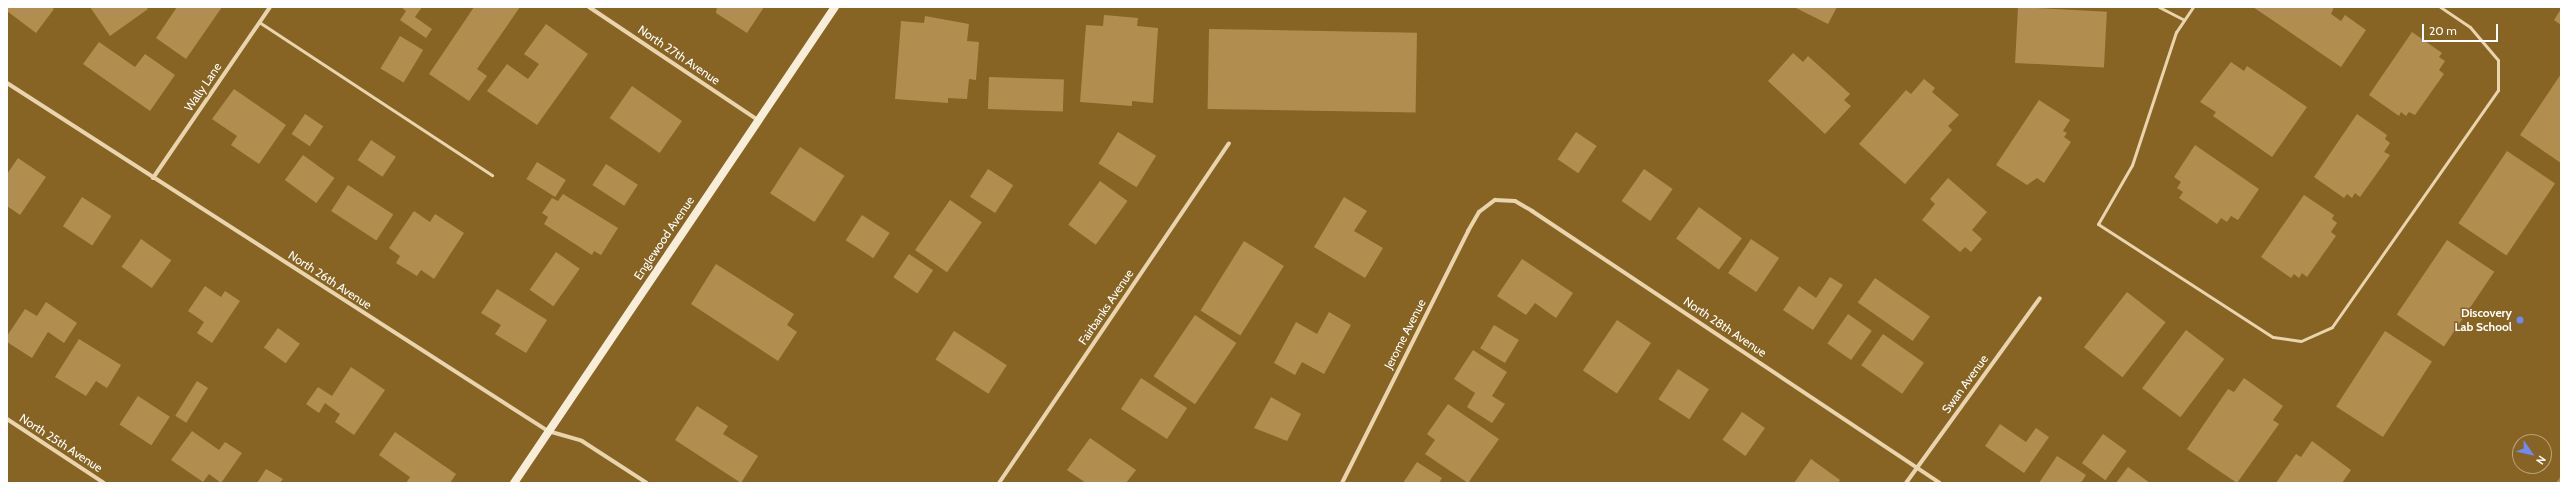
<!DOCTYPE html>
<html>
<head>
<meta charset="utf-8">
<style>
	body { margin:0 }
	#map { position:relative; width:2568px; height:490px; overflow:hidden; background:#876423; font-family:Cabin,sans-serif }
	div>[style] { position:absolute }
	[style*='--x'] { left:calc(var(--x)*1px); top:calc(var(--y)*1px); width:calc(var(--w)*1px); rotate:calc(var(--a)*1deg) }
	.building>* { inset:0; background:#b18e50; transform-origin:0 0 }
	.lane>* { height:3px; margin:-1.5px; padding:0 1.5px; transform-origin:1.5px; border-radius:1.5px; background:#e9d4ad }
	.street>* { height:4px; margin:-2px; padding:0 2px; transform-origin:2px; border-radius:2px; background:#e9d4ad }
	.secondary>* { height:8px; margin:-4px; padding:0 4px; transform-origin:4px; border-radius:4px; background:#f7edd8 }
	.dots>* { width:11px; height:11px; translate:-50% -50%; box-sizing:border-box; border:2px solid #876423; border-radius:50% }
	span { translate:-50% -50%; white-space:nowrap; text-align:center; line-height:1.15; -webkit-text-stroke:3px #876423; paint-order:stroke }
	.street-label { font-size:12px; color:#fff }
	.poi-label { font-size:12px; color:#fff; font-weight:700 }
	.right { translate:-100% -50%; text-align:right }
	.frame { position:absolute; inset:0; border:8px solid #fff; pointer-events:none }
	.north { position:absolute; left:2512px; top:434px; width:40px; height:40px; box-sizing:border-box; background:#876423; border:1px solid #b7a27b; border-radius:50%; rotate:124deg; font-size:11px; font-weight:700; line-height:16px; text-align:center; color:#fff }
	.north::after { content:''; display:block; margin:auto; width:14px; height:18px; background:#708af4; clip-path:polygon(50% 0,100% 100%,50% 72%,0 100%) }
	.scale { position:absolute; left:2422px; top:24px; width:76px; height:18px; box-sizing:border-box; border:2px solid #fff; border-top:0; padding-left:5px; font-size:12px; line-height:14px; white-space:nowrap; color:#fff; -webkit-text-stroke:3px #876423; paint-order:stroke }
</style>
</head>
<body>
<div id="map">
	<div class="building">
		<i style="clip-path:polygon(7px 7px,51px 7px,54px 9px,36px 33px,7px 11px)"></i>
		<i style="clip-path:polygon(90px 7px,146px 7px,148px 9px,110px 36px)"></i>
		<i style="clip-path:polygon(177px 7px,222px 7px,186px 59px,156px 38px)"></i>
		<i style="clip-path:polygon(401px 7px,422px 7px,415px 17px,432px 29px,426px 38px,400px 20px,406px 11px)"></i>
		<i style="clip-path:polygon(474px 7px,520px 7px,477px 69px,487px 76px,469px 101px,429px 74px)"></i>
		<i style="clip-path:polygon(717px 7px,764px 7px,747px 33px,716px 13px)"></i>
		<i style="clip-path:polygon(1794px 7px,1837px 7px,1828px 24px)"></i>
		<i style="left:2018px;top:7px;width:89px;height:56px;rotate:3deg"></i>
		<i style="clip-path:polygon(2253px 7px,2334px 7px,2331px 14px,2341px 21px,2345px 15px,2366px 30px,2341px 67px)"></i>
		<i style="clip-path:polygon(2561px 9px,2561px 25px,2554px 20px)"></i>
		<i style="clip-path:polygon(1104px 15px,1138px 18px,1137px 26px,1158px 28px,1153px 103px,1132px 101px,1132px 106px,1080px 102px,1086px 25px,1103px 26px)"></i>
		<i style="clip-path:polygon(925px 16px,969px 24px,967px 41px,979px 42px,976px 80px,969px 79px,967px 99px,948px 98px,948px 103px,895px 99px,901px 21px,924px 23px)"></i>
		<i style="clip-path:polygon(546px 24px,588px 54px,537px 125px,487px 91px,507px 64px,528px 79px,539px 64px,524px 54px)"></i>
		<i style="left:1209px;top:29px;width:208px;height:80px;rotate:1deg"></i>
		<i style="clip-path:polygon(2412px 32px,2442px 53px,2439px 57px,2445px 61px,2439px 70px,2444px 74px,2415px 115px,2409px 112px,2406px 116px,2401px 112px,2399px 116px,2369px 95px)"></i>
		<i style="left:400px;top:36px;width:27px;height:38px;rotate:31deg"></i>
		<i style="clip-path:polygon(99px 42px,135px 67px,145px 54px,175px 75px,150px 111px,83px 64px)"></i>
		<i style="clip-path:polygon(1793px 53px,1803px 62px,1808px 56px,1850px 94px,1844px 100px,1851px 106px,1825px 134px,1768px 81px)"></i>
		<i style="clip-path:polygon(2231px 62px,2244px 71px,2247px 66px,2307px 107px,2272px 157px,2213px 116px,2216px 112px,2200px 102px)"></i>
		<i style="clip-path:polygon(2561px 74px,2561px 163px,2520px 135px)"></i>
		<i style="left:989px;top:77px;width:75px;height:32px;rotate:2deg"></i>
		<i style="clip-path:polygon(1924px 79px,1935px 88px,1932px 92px,1959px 115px,1948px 126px,1952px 130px,1905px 184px,1859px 144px,1906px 90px,1911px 94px)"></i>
		<i style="left:632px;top:86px;width:61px;height:39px;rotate:35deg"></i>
		<i style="clip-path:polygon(234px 89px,286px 125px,259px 164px,231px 145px,237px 136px,212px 119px)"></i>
		<i style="clip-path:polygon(2039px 100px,2070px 120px,2063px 131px,2067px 133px,2064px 137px,2071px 142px,2044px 183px,2037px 178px,2027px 185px,1996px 165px)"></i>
		<i style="left:305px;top:114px;width:22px;height:24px;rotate:34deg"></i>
		<i style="clip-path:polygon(2357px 114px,2387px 135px,2385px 139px,2390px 143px,2384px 152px,2390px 155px,2360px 197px,2355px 193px,2352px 198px,2347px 194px,2344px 198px,2314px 177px)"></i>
		<i style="left:1118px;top:132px;width:45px;height:37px;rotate:32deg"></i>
		<i style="left:1576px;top:132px;width:25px;height:33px;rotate:34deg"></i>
		<i style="left:371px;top:140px;width:30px;height:24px;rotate:34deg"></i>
		<i style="clip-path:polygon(2195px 145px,2259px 189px,2238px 220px,2231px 216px,2227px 222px,2221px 218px,2217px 224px,2179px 198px,2183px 192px,2177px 188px,2181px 182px,2174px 177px)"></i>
		<i style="left:800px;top:147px;width:53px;height:55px;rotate:33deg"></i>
		<i style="left:2507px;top:151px;width:58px;height:87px;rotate:34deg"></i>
		<i style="left:303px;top:155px;width:39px;height:31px;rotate:36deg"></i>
		<i style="clip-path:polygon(18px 158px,46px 177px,20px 215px,7px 206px,7px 174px)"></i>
		<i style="left:537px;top:162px;width:34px;height:20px;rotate:32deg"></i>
		<i style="left:606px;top:164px;width:38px;height:25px;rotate:33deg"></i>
		<i style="left:988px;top:169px;width:30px;height:33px;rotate:33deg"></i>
		<i style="left:1644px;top:169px;width:35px;height:39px;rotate:35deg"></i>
		<i style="clip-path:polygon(1948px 178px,1987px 212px,1972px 230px,1982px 239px,1971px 252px,1965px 247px,1960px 252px,1922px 220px,1935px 204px,1930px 199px)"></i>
		<i style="left:1100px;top:181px;width:34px;height:54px;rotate:36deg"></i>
		<i style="left:348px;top:185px;width:54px;height:31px;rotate:33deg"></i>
		<i style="clip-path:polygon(563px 194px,618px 228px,601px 255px,594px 251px,592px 255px,544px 224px,548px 217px,542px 213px,552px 198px,558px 201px)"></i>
		<i style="clip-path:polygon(2304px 195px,2334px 215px,2332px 219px,2337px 223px,2331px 232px,2336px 236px,2307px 277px,2302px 273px,2299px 278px,2294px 274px,2291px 278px,2261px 257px)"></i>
		<i style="left:82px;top:197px;width:35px;height:35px;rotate:33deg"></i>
		<i style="clip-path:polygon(1344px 197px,1367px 211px,1354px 231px,1383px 248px,1365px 278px,1314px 247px)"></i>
		<i style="left:950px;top:200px;width:39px;height:61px;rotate:35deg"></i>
		<i style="left:1699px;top:207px;width:53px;height:39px;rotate:36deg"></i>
		<i style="clip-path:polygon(414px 211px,430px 222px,435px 214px,464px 233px,434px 279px,421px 270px,417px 276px,396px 263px,400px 256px,389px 248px)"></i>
		<i style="left:862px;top:215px;width:33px;height:30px;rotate:33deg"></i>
		<i style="left:141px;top:239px;width:37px;height:34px;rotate:35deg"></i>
		<i style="left:1751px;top:239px;width:34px;height:41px;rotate:34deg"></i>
		<i style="left:2447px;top:240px;width:57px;height:90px;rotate:34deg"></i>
		<i style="left:1244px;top:241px;width:47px;height:82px;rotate:32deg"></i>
		<i style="left:556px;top:252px;width:29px;height:46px;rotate:35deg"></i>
		<i style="left:909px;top:254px;width:29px;height:28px;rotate:34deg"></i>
		<i style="clip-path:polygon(1522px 259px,1573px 293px,1556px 318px,1535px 303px,1526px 315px,1497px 296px)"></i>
		<i style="clip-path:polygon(716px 264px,794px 314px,787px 325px,797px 332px,778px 361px,691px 304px)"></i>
		<i style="clip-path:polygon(1830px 277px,1843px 285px,1813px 330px,1783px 310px,1799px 286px,1816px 298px)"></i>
		<i style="left:1875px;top:278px;width:67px;height:30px;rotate:35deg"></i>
		<i style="clip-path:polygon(205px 286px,221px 297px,225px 291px,240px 301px,212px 343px,197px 333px,204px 322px,188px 311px)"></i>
		<i style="clip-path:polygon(497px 289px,547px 320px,526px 353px,495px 334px,501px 325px,481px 313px)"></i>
		<i style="left:2127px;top:292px;width:49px;height:70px;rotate:38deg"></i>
		<i style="clip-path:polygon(46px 302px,77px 323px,64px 343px,48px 332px,32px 358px,7px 342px,7px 336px,25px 309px,37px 316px)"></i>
		<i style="clip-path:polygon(1329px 312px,1351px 325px,1324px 374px,1302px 362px,1295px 375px,1274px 363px,1296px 322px,1317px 334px)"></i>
		<i style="left:1848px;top:314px;width:29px;height:36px;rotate:35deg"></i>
		<i style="left:1195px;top:315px;width:50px;height:74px;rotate:34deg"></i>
		<i style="left:1617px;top:320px;width:41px;height:61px;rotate:34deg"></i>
		<i style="left:1494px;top:325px;width:29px;height:27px;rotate:31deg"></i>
		<i style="left:278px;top:328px;width:27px;height:24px;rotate:36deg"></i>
		<i style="left:2186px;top:330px;width:48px;height:73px;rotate:37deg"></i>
		<i style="left:954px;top:331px;width:63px;height:34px;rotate:33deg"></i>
		<i style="left:2385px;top:331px;width:56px;height:90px;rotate:33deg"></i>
		<i style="left:1883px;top:334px;width:50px;height:38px;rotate:35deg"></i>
		<i style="clip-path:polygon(79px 339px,121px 365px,107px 388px,96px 381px,86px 396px,55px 377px)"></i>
		<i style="clip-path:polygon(1473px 350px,1507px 372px,1492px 396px,1505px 404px,1492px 423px,1467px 407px,1475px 393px,1454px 379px)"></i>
		<i style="clip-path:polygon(351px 367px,385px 390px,354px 435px,335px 422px,340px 414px,325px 403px,319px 413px,306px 404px,318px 387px,332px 396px)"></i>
		<i style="left:1678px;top:369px;width:37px;height:36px;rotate:33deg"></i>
		<i style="left:1141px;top:378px;width:55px;height:37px;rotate:33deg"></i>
		<i style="clip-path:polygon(2244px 378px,2283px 406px,2273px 420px,2279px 424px,2237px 483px,2187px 449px,2228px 389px,2234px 392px)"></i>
		<i style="left:197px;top:381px;width:13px;height:41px;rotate:32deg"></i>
		<i style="left:138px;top:396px;width:38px;height:34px;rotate:33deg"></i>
		<i style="clip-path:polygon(1271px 397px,1301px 414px,1287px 441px,1254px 428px)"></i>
		<i style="clip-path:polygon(1448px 404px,1499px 439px,1468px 483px,1425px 454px,1435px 440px,1427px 434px)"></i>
		<i style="clip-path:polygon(697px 406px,728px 426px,723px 434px,758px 456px,741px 483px,675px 440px)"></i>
		<i style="left:1742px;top:412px;width:28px;height:34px;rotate:35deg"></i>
		<i style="clip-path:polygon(2000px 424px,2026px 442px,2036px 428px,2049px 437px,2024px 473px,1985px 446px)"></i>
		<i style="clip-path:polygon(192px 431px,219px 450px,225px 442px,242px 453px,221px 483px,209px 474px,203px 482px,171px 460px)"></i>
		<i style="clip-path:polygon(395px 432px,456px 474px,450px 483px,406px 483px,410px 477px,379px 455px)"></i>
		<i style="left:2103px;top:434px;width:29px;height:36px;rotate:36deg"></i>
		<i style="clip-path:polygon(1090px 438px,1136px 470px,1126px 483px,1086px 483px,1067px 470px)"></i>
		<i style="clip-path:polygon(2312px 441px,2351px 470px,2342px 483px,2276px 483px,2296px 454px,2301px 457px)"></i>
		<i style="clip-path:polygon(2057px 456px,2086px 475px,2081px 483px,2039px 483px)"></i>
		<i style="clip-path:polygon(1811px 459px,1840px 480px,1838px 483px,1794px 483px)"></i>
		<i style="clip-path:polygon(1417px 462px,1442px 478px,1439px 483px,1403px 483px)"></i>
		<i style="clip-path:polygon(2128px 467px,2150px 483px,2116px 483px)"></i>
		<i style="clip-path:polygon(266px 469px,283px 479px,280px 483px,257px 483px)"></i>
		<i style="clip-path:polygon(2561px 476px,2561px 483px,2556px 483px)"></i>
	</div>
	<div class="lane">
		<i style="--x:2159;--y:7;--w:28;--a:27"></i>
		<i style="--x:2193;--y:7;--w:30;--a:124"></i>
		<i style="--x:2176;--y:32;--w:140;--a:108.3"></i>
		<i style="--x:2132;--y:165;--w:68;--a:120"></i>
		<i style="--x:2098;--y:224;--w:208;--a:32.9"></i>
		<i style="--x:2273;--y:337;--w:28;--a:8"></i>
		<i style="--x:2301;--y:341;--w:34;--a:-24"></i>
		<i style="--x:2332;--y:327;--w:289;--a:-55"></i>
		<i style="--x:2498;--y:90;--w:30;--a:-90"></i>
		<i style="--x:2498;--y:60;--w:43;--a:-130.3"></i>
		<i style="--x:2470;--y:27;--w:36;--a:-146"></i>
		<i style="--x:259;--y:22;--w:279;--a:33.3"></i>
	</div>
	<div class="street">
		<i style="--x:589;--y:7;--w:203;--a:33.8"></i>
		<i style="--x:7;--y:83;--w:643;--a:32.75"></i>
		<i style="--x:548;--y:431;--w:35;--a:16"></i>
		<i style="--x:582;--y:441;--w:77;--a:32.9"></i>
		<i style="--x:153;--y:178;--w:207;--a:-55.6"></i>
		<i style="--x:7;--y:419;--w:116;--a:33.4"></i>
		<i style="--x:999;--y:483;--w:410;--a:-55.9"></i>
		<i style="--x:1342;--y:483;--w:282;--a:-63.4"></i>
		<i style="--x:1468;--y:231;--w:22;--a:-60"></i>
		<i style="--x:1479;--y:212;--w:20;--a:-37"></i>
		<i style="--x:1495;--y:200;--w:20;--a:3"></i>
		<i style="--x:1515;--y:201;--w:20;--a:30"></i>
		<i style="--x:1532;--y:211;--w:490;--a:33.7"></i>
		<i style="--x:1906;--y:483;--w:228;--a:-54.1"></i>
	</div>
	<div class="secondary">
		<i style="--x:514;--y:483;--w:574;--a:-56.01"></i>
	</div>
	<div class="dots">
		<i style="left:2520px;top:320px;background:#708af4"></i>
	</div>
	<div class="street-label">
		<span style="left:679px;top:55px;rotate:34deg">North 27th Avenue</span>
		<span style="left:203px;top:87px;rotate:-56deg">Wally Lane</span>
		<span style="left:664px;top:238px;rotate:-56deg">Englewood Avenue</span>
		<span style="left:330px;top:280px;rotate:33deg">North 26th Avenue</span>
		<span style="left:1106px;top:307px;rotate:-56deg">Fairbanks Avenue</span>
		<span style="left:1725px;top:327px;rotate:34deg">North 28th Avenue</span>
		<span style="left:1405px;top:334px;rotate:-63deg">Jerome Avenue</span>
		<span style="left:1965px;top:384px;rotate:-54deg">Swan Avenue</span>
		<span style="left:61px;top:443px;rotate:33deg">North 25th Avenue</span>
	</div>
	<div class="poi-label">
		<span class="right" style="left:2512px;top:320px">Discovery<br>Lab School</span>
	</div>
	<div class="frame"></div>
	<div class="north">N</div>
	<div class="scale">20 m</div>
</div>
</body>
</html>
